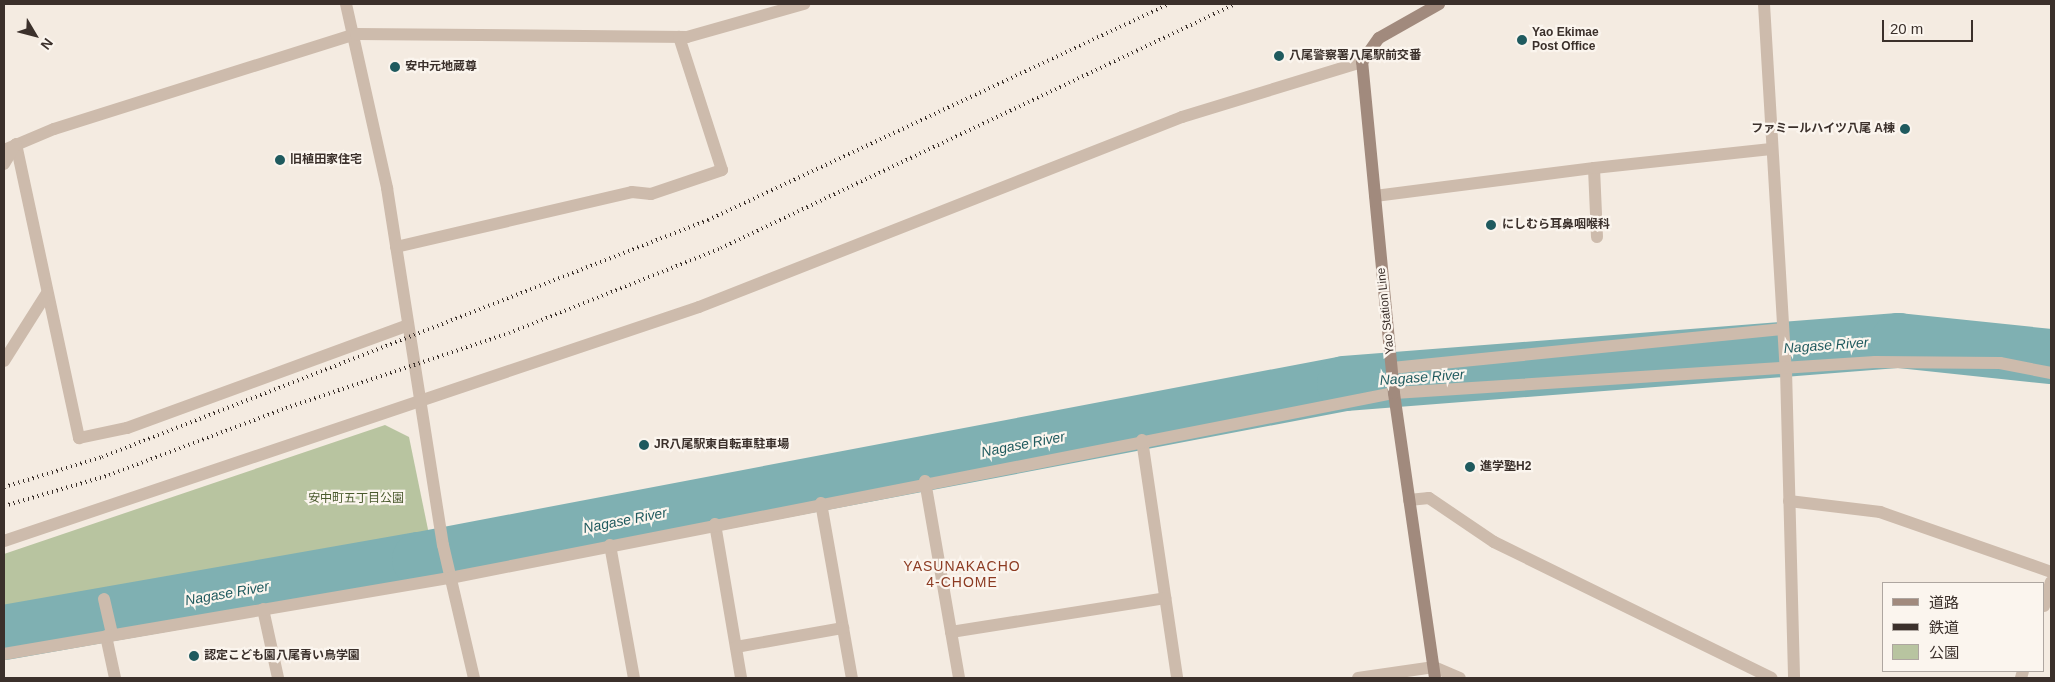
<!DOCTYPE html>
<html>
<head>
<meta charset="utf-8">
<style>
	body { margin:0 }
	#map { position:relative; width:2055px; height:682px; overflow:hidden; background:#f4ebe1; font-family:Arial,"Noto Sans JP",sans-serif }
	div>[style] { position:absolute }
	[style*='--x'] { left:calc(var(--x)*1px); top:calc(var(--y)*1px); width:calc(var(--w)*1px); rotate:calc(var(--a)*1deg) }
	.green>* { inset:0; background:#b8c4a0 }
	.river>* { height:55px; margin:-27.5px; padding:0 27.5px; transform-origin:27.5px; border-radius:27.5px; background:#7fb0b2 }
	.lane>* { height:12px; margin:-6px; padding:0 6px; transform-origin:6px; border-radius:6px; background:#cdbbac }
	.street>* { height:12px; margin:-6px; padding:0 6px; transform-origin:6px; border-radius:6px; background:#cdbbac }
	.secondary>* { height:12px; margin:-6px; padding:0 6px; transform-origin:6px; border-radius:6px; background:#a18a7d }
	.rail>* { height:4px; margin-top:-2px; transform-origin:0; background:repeating-linear-gradient(90deg,#3b302b 0 1px,transparent 0 5px) }
	.dots>* { width:14px; height:14px; translate:-50% -50%; box-sizing:border-box; border:2px solid #fbf5ee; border-radius:50% }
	span { translate:-50% -50%; white-space:nowrap; text-align:center; line-height:1.15; -webkit-text-stroke:4.5px #fbf5ee; paint-order:stroke }
	.poi-label { font-size:12px; color:#3b302b; font-weight:700 }
	.left { translate:0 -50%; text-align:left }
	.right { translate:-100% -50%; text-align:right }
	.street-label { font-size:12px; color:#3b302b }
	.park-label { font-size:12px; color:#4a5a2e }
	.water-label { font-size:14px; color:#1f5a5e; font-style:italic }
	.neighbourhood-label { font-size:14px; color:#8c3b22; letter-spacing:1px }
	.frame { position:absolute; inset:0; border:5px solid #3b302b; pointer-events:none }
	.legend { position:absolute; left:1882px; top:582px; width:162px; height:90px; box-sizing:border-box; background:#fbf5ee; border:1px solid #aea6a0; margin:0; padding:6px 9px; list-style:none; font-size:15px; color:#3b302b }
	.legend li { display:flex; align-items:center; gap:10px; height:25px }
	.legend b { width:25px; border:1px solid #aea6a0 }
	.north { position:absolute; left:10px; top:10px; width:50px; height:50px; -webkit-text-stroke:4px #fbf5ee; paint-order:stroke; rotate:127deg; font-size:14px; font-weight:700; line-height:20px; text-align:center; color:#3b302b }
	.north::after { content:''; display:block; margin:auto; width:18px; height:22px; background:#3b302b; clip-path:polygon(50% 0,100% 100%,50% 72%,0 100%) }
	.scale { position:absolute; left:1882px; top:20px; width:91px; height:22px; box-sizing:border-box; border:2px solid #3b302b; border-top:0; padding-left:6px; font-size:15px; line-height:18px; white-space:nowrap; color:#3b302b; -webkit-text-stroke:4px #fbf5ee; paint-order:stroke }
</style>
</head>
<body>
<div id="map">
	<div class="green">
		<i style="clip-path:polygon(385px 425px,409px 437px,432px 549px,4px 622px,4px 554px)"></i>
	</div>
	<div class="river">
		<i style="--x:4;--y:632;--w:421;--a:-10"></i>
		<i style="--x:419;--y:559;--w:942;--a:-10.77"></i>
		<i style="--x:1344;--y:383;--w:556;--a:-4.44"></i>
		<i style="--x:1898;--y:340;--w:154;--a:6"></i>
	</div>
	<div class="lane">
		<i style="--x:1375;--y:196;--w:221;--a:-7.3"></i>
		<i style="--x:1142;--y:440;--w:241;--a:81.6"></i>
		<i style="--x:821;--y:503;--w:178;--a:80"></i>
		<i style="--x:715;--y:524;--w:156;--a:80.4"></i>
		<i style="--x:610;--y:545;--w:135;--a:79.8"></i>
		<i style="--x:104;--y:599;--w:37;--a:77"></i>
		<i style="--x:263;--y:609;--w:71;--a:77.7"></i>
		<i style="--x:951;--y:632;--w:217;--a:-9"></i>
		<i style="--x:736;--y:647;--w:109;--a:-10.1"></i>
	</div>
	<div class="street">
		<i style="--x:346;--y:4;--w:189;--a:77.4"></i>
		<i style="--x:387;--y:188;--w:361;--a:81.1"></i>
		<i style="--x:443;--y:545;--w:137;--a:76.9"></i>
		<i style="--x:1764;--y:4;--w:367;--a:86.6"></i>
		<i style="--x:1786;--y:370;--w:308;--a:88.5"></i>
		<i style="--x:16;--y:144;--w:301;--a:77.9"></i>
		<i style="--x:79;--y:438;--w:49;--a:-11.8"></i>
		<i style="--x:127;--y:428;--w:299;--a:-20.1"></i>
		<i style="--x:4;--y:150;--w:54;--a:-22.8"></i>
		<i style="--x:54;--y:129;--w:317;--a:-17.5"></i>
		<i style="--x:356;--y:34;--w:331;--a:0.5"></i>
		<i style="--x:687;--y:37;--w:122;--a:-15.8"></i>
		<i style="--x:4;--y:164;--w:23;--a:-59"></i>
		<i style="--x:1597;--y:237;--w:69;--a:-92.5"></i>
		<i style="--x:1594;--y:168;--w:178;--a:-6.1"></i>
		<i style="--x:396;--y:247;--w:242;--a:-13.1"></i>
		<i style="--x:632;--y:192;--w:19;--a:6"></i>
		<i style="--x:651;--y:194;--w:75;--a:-18.7"></i>
		<i style="--x:722;--y:170;--w:140;--a:-107.9"></i>
		<i style="--x:4;--y:361;--w:80;--a:-57.7"></i>
		<i style="--x:1392;--y:368;--w:393;--a:-5.7"></i>
		<i style="--x:925;--y:481;--w:200;--a:80.2"></i>
		<i style="--x:1409;--y:500;--w:20;--a:-6"></i>
		<i style="--x:1429;--y:498;--w:78;--a:34.1"></i>
		<i style="--x:1494;--y:542;--w:309;--a:26.1"></i>
		<i style="--x:1789;--y:501;--w:92;--a:6.9"></i>
		<i style="--x:1880;--y:512;--w:181;--a:19.3"></i>
		<i style="--x:4;--y:541;--w:733;--a:-18.61"></i>
		<i style="--x:699;--y:307;--w:519;--a:-21.47"></i>
		<i style="--x:1182;--y:117;--w:188;--a:-17"></i>
		<i style="--x:2044;--y:606;--w:25;--a:-74"></i>
		<i style="--x:106;--y:636;--w:43;--a:77.9"></i>
		<i style="--x:4;--y:654;--w:452;--a:-9.7"></i>
		<i style="--x:450;--y:578;--w:962;--a:-11.09"></i>
		<i style="--x:1394;--y:393;--w:482;--a:-3.7"></i>
		<i style="--x:1875;--y:362;--w:125;--a:0.5"></i>
		<i style="--x:2000;--y:363;--w:52;--a:11.1"></i>
		<i style="--x:1358;--y:678;--w:77;--a:-8.2"></i>
		<i style="--x:1434;--y:667;--w:28;--a:23"></i>
		<i style="--x:2021;--y:678;--w:7;--a:-74"></i>
	</div>
	<div class="secondary">
		<i style="--x:1435;--y:678;--w:288;--a:-98.2"></i>
		<i style="--x:1394;--y:393;--w:333;--a:-95.5"></i>
		<i style="--x:1362;--y:62;--w:29;--a:-55"></i>
		<i style="--x:1379;--y:38;--w:69;--a:-29.5"></i>
	</div>
	<div class="rail">
		<i style="--x:4;--y:487;--w:102;--a:-17"></i>
		<i style="--x:102;--y:457;--w:651;--a:-21.36"></i>
		<i style="--x:708;--y:220;--w:509;--a:-25.11"></i>
		<i style="--x:4;--y:506;--w:109;--a:-16.4"></i>
		<i style="--x:109;--y:475;--w:189;--a:-20.7"></i>
		<i style="--x:286;--y:408;--w:235;--a:-18.6"></i>
		<i style="--x:509;--y:333;--w:228;--a:-21.8"></i>
		<i style="--x:721;--y:248;--w:569;--a:-25.39"></i>
	</div>
	<div class="dots">
		<i style="left:1522px;top:40px;background:#1f5a5e"></i>
		<i style="left:1279px;top:56px;background:#1f5a5e"></i>
		<i style="left:395px;top:67px;background:#1f5a5e"></i>
		<i style="left:1905px;top:129px;background:#1f5a5e"></i>
		<i style="left:280px;top:160px;background:#1f5a5e"></i>
		<i style="left:1491px;top:225px;background:#1f5a5e"></i>
		<i style="left:644px;top:445px;background:#1f5a5e"></i>
		<i style="left:1470px;top:467px;background:#1f5a5e"></i>
		<i style="left:194px;top:656px;background:#1f5a5e"></i>
	</div>
	<div class="poi-label">
		<span class="left" style="left:1532px;top:40px">Yao Ekimae<br>Post Office</span>
		<span class="left" style="left:1289px;top:56px">八尾警察署八尾駅前交番</span>
		<span class="left" style="left:405px;top:67px">安中元地蔵尊</span>
		<span class="right" style="left:1895px;top:129px">ファミールハイツ八尾 A棟</span>
		<span class="left" style="left:290px;top:160px">旧植田家住宅</span>
		<span class="left" style="left:1502px;top:225px">にしむら耳鼻咽喉科</span>
		<span class="left" style="left:654px;top:445px">JR八尾駅東自転車駐車場</span>
		<span class="left" style="left:1480px;top:467px">進学塾H2</span>
		<span class="left" style="left:204px;top:656px">認定こども園八尾青い鳥学園</span>
	</div>
	<div class="street-label">
		<span style="left:1386px;top:311px;rotate:-96deg">Yao Station Line</span>
	</div>
	<div class="park-label">
		<span style="left:356px;top:499px">安中町五丁目公園</span>
	</div>
	<div class="water-label">
		<span style="left:1826px;top:345px;rotate:-4deg">Nagase River</span>
		<span style="left:1422px;top:377px;rotate:-4deg">Nagase River</span>
		<span style="left:1023px;top:444px;rotate:-11deg">Nagase River</span>
		<span style="left:625px;top:520px;rotate:-11deg">Nagase River</span>
		<span style="left:227px;top:593px;rotate:-10deg">Nagase River</span>
	</div>
	<div class="neighbourhood-label">
		<span style="left:962px;top:574px">YASUNAKACHO<br>4-CHOME</span>
	</div>
	<div class="frame"></div>
	<ul class="legend">
	<li><b style="height:6px;background:#a18a7d"></b>道路</li>
	<li><b style="height:6px;background:#3b302b"></b>鉄道</li>
	<li><b style="height:14px;background:#b8c4a0"></b>公園</li>
	</ul>
	<div class="north">N</div>
	<div class="scale">20 m</div>
</div>
</body>
</html>
